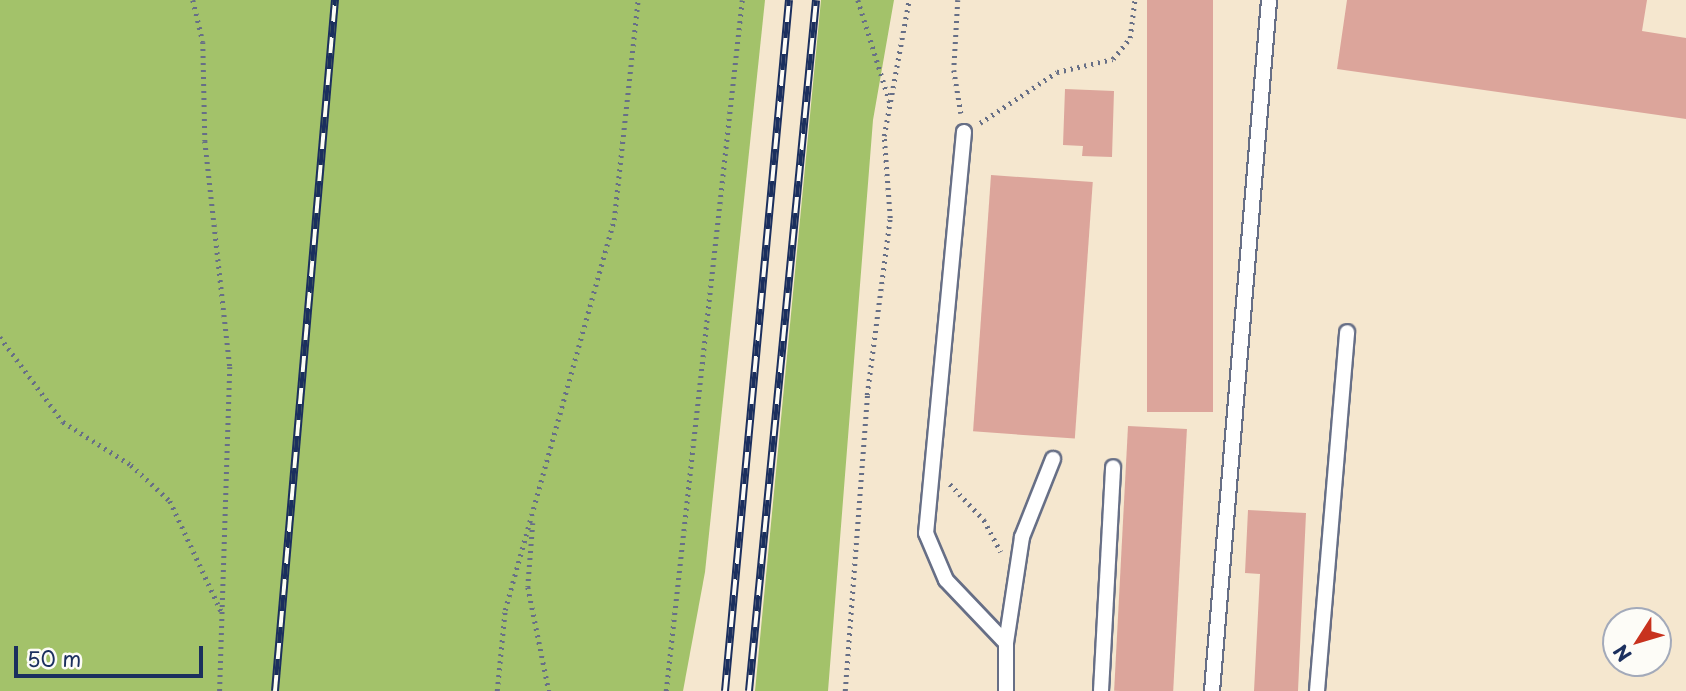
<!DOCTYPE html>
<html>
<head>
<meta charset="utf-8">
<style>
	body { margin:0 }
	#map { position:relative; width:1686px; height:691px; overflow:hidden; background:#f5e7cf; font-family:"Playpen Sans",sans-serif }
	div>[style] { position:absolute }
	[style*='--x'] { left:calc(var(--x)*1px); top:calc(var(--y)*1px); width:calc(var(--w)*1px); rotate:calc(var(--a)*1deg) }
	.green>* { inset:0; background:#a3c26a }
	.building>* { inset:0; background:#dca59b; transform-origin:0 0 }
	.path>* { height:4.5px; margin-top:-2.25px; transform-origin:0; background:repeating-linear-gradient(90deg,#676f86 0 2px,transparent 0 7px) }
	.roads { filter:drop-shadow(2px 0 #676f86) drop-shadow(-2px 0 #676f86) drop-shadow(0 2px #676f86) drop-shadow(0 -2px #676f86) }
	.lane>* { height:14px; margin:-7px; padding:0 7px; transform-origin:7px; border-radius:7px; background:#fff }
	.rail>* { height:8px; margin-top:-4px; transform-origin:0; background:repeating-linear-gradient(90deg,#fdfcf7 0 16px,#1b2f5e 0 32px); box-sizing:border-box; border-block:2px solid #1b2f5e }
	span { translate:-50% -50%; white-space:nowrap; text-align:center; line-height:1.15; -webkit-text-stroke:5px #fdfcf7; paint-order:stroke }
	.north { position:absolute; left:1602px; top:607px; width:70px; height:70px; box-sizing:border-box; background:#fdfcf7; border:2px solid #a3aaba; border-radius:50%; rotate:233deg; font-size:19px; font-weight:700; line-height:28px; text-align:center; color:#1b2f5e }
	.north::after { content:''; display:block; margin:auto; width:24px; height:32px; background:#c8321e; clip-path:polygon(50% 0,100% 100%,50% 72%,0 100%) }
	.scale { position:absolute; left:14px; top:646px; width:189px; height:32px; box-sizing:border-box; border:4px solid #1b2f5e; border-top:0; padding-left:9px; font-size:21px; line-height:24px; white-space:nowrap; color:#1b2f5e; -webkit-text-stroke:5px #fdfcf7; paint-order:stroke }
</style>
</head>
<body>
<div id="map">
	<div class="green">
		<i style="clip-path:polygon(0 0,765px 0,705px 572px,683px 691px,0 691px)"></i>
		<i style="clip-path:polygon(821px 0,894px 0,873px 120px,828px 691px,755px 691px)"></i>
	</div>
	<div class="building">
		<i style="left:1147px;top:0;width:66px;height:412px"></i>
		<i style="clip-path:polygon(1347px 0,1647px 0,1642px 31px,1686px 38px,1686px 119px,1337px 69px)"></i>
		<i style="clip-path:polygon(1065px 89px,1114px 91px,1112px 157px,1082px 156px,1083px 146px,1063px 145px)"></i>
		<i style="left:991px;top:175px;width:102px;height:257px;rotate:4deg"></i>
		<i style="left:1128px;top:426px;width:59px;height:265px;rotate:3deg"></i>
		<i style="clip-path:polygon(1248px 510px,1306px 513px,1298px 691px,1254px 691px,1260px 574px,1245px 573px)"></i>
	</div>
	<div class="path">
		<i style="--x:193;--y:0;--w:43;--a:76.6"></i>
		<i style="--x:203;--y:42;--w:99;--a:88.8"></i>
		<i style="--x:205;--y:141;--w:227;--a:83.7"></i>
		<i style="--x:230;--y:367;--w:324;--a:91.8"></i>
		<i style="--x:858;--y:0;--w:108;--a:72.7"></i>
		<i style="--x:958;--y:0;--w:70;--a:93.3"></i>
		<i style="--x:954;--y:70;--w:44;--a:80.8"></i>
		<i style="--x:980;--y:123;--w:92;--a:-33.5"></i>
		<i style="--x:1057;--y:72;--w:57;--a:-13.1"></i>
		<i style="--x:1113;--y:59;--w:27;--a:-51"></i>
		<i style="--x:1130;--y:38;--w:38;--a:-83"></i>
		<i style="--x:0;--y:337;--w:106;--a:53.5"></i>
		<i style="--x:63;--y:422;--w:80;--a:32.3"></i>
		<i style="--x:131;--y:465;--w:53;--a:42.7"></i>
		<i style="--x:170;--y:501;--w:123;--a:65.1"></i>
		<i style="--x:950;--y:484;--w:50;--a:46.6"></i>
		<i style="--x:984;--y:520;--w:36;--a:62"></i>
		<i style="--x:533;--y:523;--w:64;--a:94.5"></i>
		<i style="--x:528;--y:587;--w:106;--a:78.6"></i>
		<i style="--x:497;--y:691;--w:81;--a:-84.4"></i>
		<i style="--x:505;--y:610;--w:405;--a:-74.4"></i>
		<i style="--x:614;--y:220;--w:221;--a:-83.8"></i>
		<i style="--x:666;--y:691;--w:695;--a:-83.72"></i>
		<i style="--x:845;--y:691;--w:297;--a:-85.7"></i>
		<i style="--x:867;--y:395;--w:178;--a:-82.6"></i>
		<i style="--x:890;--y:218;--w:82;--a:-94.2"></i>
		<i style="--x:884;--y:136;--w:138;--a:-79.6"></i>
	</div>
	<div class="roads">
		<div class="lane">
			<i style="--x:964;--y:132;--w:403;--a:95.4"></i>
			<i style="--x:926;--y:533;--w:51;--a:66.9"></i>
			<i style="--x:946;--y:580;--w:87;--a:46.4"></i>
			<i style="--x:1006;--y:643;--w:48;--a:90"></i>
			<i style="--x:1006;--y:643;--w:107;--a:-81.4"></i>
			<i style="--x:1022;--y:537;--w:84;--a:-68.3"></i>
			<i style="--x:1101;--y:691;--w:224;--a:-86.9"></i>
			<i style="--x:1212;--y:691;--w:693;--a:-85.28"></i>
			<i style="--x:1317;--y:691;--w:360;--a:-85.2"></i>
		</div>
	</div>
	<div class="rail">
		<i style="--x:275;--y:691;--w:694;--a:-85.04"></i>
		<i style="--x:725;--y:691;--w:694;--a:-84.71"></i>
		<i style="--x:749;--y:691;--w:694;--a:-84.46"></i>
	</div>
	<div class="north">N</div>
	<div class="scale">50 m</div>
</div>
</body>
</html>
